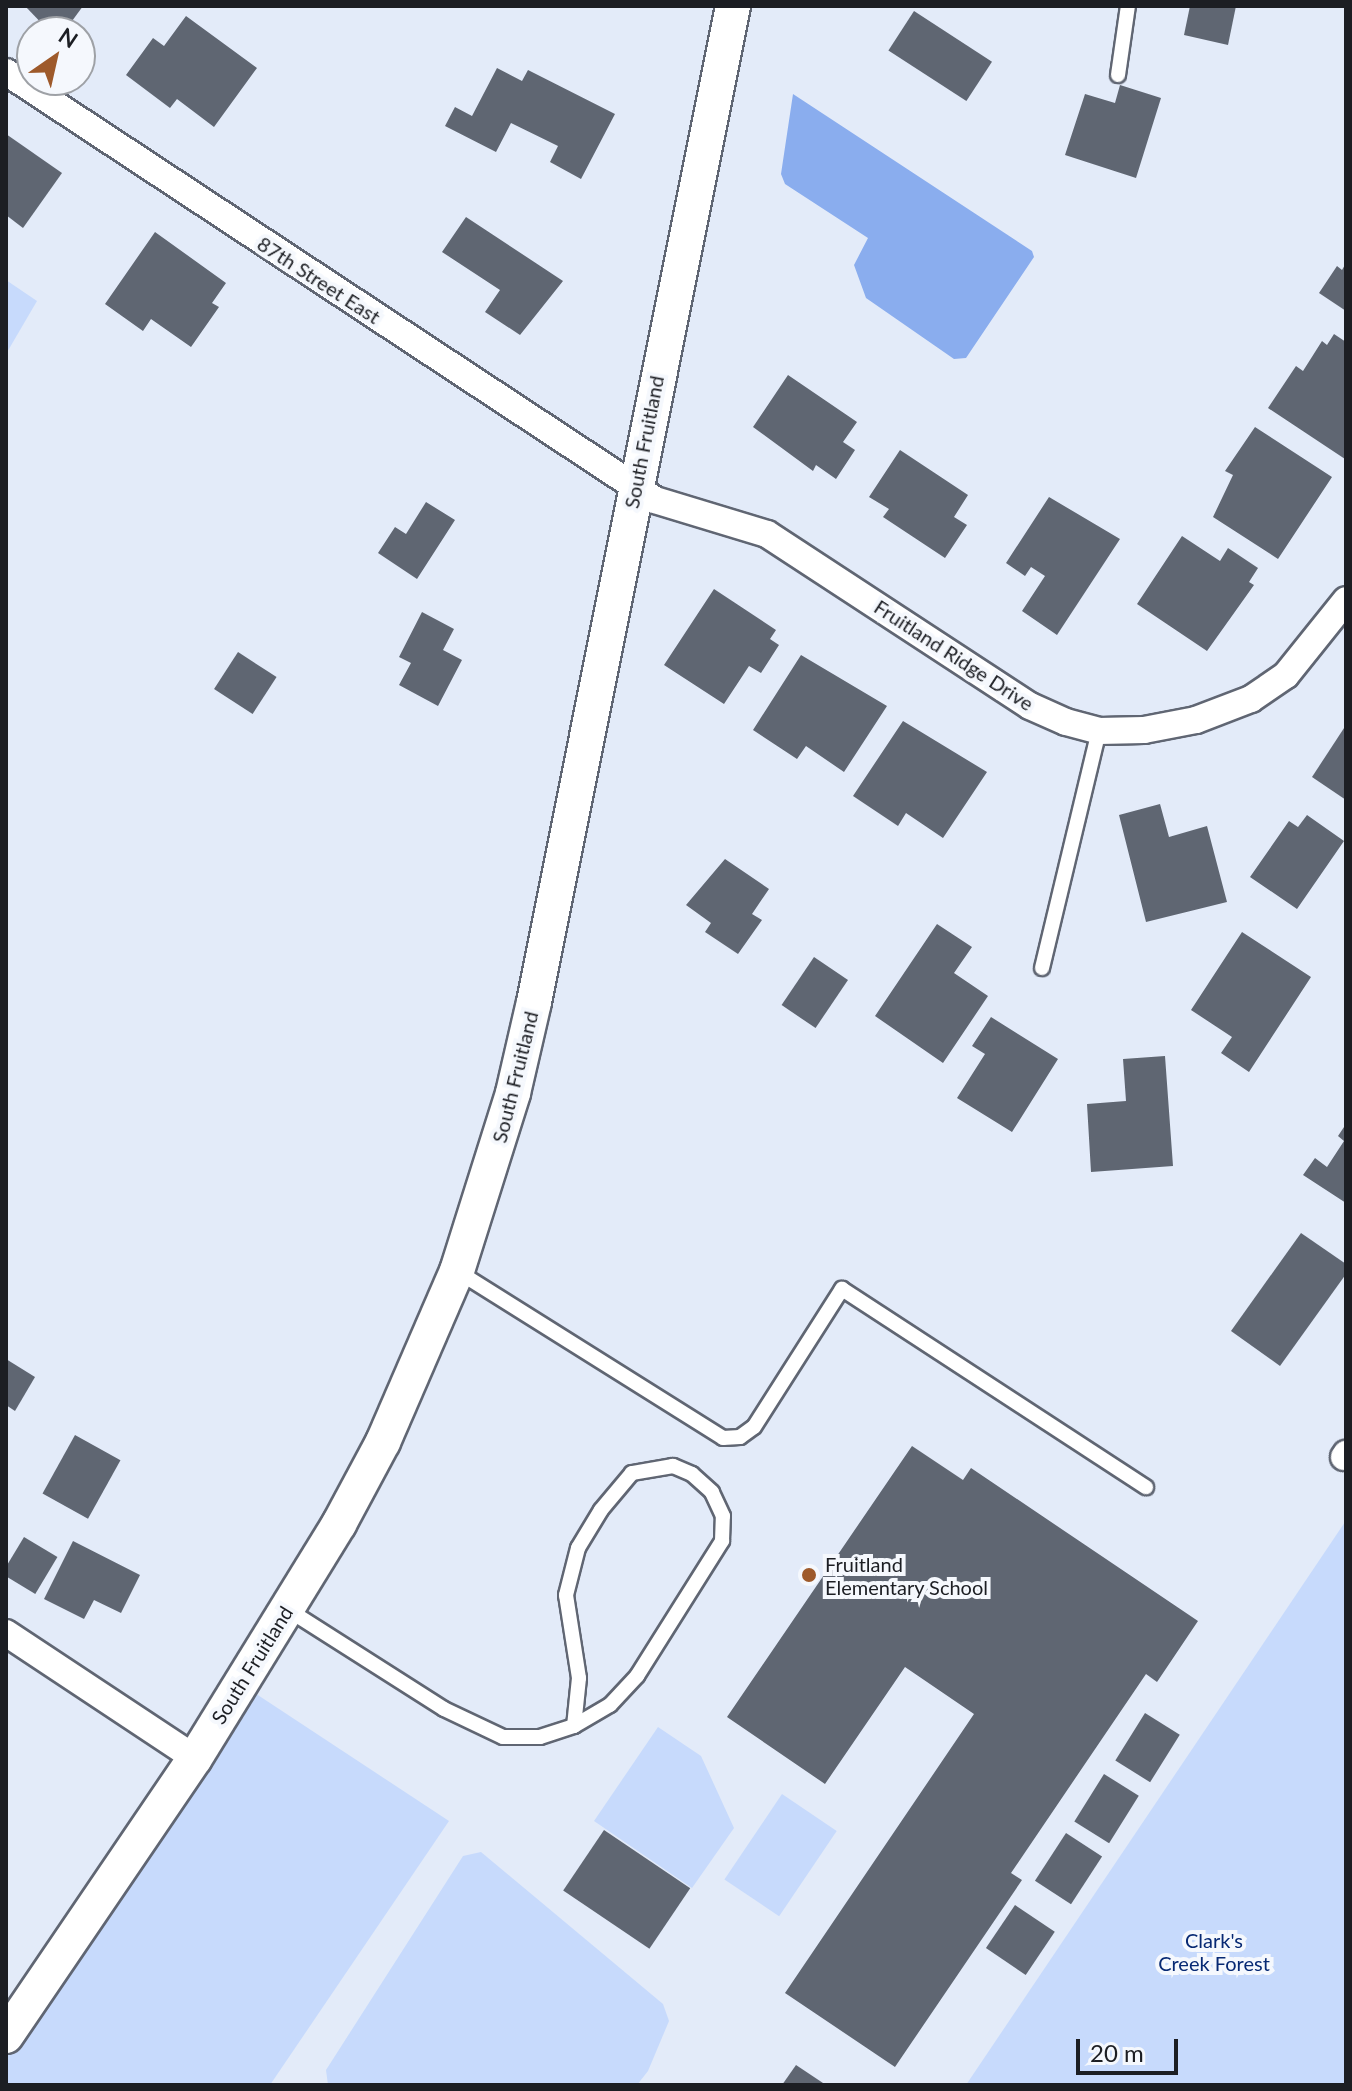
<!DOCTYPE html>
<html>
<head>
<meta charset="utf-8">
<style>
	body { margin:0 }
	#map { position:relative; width:1352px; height:2091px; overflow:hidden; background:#e3ebf9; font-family:Lato,sans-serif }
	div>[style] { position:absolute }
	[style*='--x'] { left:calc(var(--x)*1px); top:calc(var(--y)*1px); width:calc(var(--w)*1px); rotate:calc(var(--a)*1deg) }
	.green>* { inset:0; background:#c7dafc; transform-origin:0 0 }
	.water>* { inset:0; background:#8aadee }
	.building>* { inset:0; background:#5f6672; transform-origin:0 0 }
	.roads { filter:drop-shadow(2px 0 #606673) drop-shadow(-2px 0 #606673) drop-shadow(0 2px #606673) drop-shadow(0 -2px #606673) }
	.service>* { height:14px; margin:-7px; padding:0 7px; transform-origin:7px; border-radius:7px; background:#fff }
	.minor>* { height:26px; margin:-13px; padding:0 13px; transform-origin:13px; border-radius:13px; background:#fff }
	.tertiary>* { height:34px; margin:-17px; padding:0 17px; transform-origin:17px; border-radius:17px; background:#fff }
	.dots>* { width:22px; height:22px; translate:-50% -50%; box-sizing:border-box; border:4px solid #f5f8fd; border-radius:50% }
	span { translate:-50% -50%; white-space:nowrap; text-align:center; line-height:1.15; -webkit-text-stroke:8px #f5f8fd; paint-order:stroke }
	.street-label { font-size:20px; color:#1c1e23 }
	.poi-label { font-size:20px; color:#1c1e23 }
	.left { translate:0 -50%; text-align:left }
	.park-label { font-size:20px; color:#072973 }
	.frame { position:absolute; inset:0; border:8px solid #1c1e23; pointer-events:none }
	.north { position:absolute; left:16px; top:16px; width:80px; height:80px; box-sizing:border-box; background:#f5f8fd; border:2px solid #9ea1a6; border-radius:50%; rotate:34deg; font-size:22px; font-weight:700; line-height:32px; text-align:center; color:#1c1e23 }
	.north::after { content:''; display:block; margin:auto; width:28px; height:36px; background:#9e5a2b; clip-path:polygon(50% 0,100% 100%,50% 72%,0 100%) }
	.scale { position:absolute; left:1076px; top:2039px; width:102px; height:36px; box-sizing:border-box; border:4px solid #1c1e23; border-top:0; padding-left:10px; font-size:24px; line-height:28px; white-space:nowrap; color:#1c1e23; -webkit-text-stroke:6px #f5f8fd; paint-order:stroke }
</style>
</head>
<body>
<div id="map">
	<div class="green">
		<i style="clip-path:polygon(6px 280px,37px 301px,6px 354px)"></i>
		<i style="clip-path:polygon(1345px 1522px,1346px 2085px,966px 2085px)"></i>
		<i style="clip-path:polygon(241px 1684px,449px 1821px,270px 2085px,6px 2085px,6px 2002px)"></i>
		<i style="clip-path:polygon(658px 1727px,701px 1756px,734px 1828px,692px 1888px,594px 1821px)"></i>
		<i style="left:782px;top:1794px;width:66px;height:103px;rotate:34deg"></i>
		<i style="clip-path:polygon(481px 1852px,663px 2004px,669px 2021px,648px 2071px,637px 2085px,328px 2085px,326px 2070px,463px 1856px)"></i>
	</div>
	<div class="water">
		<i style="clip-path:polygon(793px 94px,1032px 251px,1034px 257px,966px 358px,954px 359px,866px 298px,854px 265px,868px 238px,785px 184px,781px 174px)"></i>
	</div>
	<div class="building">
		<i style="clip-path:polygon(25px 6px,83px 6px,64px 32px,50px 32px)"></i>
		<i style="clip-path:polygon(1190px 6px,1236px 6px,1228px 45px,1184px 35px)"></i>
		<i style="left:914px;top:11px;width:93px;height:47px;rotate:33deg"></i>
		<i style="clip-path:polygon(186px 16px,257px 68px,214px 127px,177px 99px,170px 108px,126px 75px,153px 38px,164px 46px)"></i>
		<i style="clip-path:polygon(497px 68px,522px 81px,528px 70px,615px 114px,581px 179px,550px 162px,558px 146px,511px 123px,496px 152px,445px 126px,455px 107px,472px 116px)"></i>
		<i style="clip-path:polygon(1120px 85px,1161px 98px,1136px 178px,1065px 155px,1085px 94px,1115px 103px)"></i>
		<i style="clip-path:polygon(6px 134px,62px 173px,23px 228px,6px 215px)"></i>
		<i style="clip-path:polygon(466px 217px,563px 281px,520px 335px,485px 312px,500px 290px,442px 252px)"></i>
		<i style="clip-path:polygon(155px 232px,226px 283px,212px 303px,219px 307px,191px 347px,151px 319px,143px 331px,105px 304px)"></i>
		<i style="clip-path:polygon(1346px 263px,1346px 311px,1319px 293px,1337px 266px,1342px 270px)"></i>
		<i style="clip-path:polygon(1334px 334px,1346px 342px,1345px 459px,1268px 408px,1296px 366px,1303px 371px,1322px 341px,1327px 345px)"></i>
		<i style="clip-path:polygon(788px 375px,857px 422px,843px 442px,855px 450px,836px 479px,816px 465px,813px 471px,753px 427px)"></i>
		<i style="clip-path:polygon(1255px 427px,1332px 477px,1278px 559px,1213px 517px,1233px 475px,1225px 471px)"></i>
		<i style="clip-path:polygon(900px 450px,968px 495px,954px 517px,967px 525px,945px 558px,883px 517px,889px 509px,869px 497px)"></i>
		<i style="clip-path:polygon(1049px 497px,1120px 539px,1057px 635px,1022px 611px,1045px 576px,1031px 567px,1025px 576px,1006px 563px)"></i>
		<i style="clip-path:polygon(426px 502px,455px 520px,417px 579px,378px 553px,395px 527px,406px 534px)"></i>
		<i style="clip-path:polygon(1182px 536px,1220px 561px,1228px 548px,1258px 568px,1249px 582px,1254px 585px,1207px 651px,1137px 604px)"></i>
		<i style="clip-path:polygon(714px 589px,776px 630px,770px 639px,779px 645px,761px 673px,749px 666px,724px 704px,664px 665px)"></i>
		<i style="clip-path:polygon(422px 612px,454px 629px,443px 650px,462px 660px,438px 706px,399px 685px,411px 663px,399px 657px)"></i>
		<i style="left:238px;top:652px;width:46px;height:44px;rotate:33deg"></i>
		<i style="clip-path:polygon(801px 655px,887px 706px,844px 772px,806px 746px,797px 759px,753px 730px)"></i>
		<i style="clip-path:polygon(903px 721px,987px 772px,943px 838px,906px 813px,898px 826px,853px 796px)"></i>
		<i style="clip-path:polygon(1346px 725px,1346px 800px,1312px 777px)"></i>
		<i style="clip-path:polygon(1160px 804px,1169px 837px,1207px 826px,1227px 902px,1146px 922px,1119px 815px)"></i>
		<i style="clip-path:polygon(1307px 815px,1344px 841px,1297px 909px,1250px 877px,1289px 821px,1298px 827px)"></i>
		<i style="clip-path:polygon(725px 859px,769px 889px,752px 914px,762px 920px,738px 954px,705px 932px,711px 923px,686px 905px)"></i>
		<i style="clip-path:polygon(937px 924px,972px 947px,954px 973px,988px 996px,943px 1063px,875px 1016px)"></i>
		<i style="clip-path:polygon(1242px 932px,1311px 977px,1249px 1072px,1221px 1053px,1232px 1037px,1191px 1010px)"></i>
		<i style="left:814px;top:957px;width:41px;height:58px;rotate:34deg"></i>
		<i style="clip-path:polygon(991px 1017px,1058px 1059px,1012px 1132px,957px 1098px,985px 1054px,972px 1046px)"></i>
		<i style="clip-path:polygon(1165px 1056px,1173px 1166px,1091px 1172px,1087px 1104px,1126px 1101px,1123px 1059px)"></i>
		<i style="clip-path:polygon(1346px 1124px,1346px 1203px,1303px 1175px,1315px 1158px,1327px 1167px,1344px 1141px,1338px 1136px)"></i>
		<i style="clip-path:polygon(1301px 1233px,1346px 1264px,1346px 1274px,1280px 1366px,1231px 1331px)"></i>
		<i style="clip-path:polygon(6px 1359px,35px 1377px,15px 1411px,6px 1405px)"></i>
		<i style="left:75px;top:1435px;width:52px;height:67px;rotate:29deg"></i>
		<i style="clip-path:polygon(912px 1446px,963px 1480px,971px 1468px,1198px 1621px,1157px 1682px,1146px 1674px,1011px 1873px,1022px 1880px,895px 2067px,785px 1993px,974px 1714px,905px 1667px,825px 1784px,727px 1717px)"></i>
		<i style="left:24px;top:1537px;width:39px;height:43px;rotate:31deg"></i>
		<i style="clip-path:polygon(73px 1541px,140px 1575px,121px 1613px,94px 1600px,84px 1619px,44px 1599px)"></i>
		<i style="left:1145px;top:1713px;width:41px;height:56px;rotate:32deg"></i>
		<i style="left:1104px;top:1774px;width:41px;height:56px;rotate:32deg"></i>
		<i style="left:604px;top:1830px;width:104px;height:73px;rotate:34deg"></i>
		<i style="left:1066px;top:1833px;width:43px;height:57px;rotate:33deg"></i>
		<i style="left:1015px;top:1905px;width:48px;height:52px;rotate:34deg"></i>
		<i style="clip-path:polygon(796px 2065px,826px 2085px,782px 2085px)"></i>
	</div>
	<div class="roads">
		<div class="service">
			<i style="--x:1118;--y:75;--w:70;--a:-81.8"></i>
			<i style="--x:1042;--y:968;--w:244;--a:-76.5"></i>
			<i style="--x:457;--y:1271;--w:314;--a:32.1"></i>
			<i style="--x:723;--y:1438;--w:17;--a:-3"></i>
			<i style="--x:740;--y:1437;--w:17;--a:-36"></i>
			<i style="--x:754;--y:1427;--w:164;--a:-57.5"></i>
			<i style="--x:842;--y:1289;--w:363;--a:33.1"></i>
			<i style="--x:287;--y:1609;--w:186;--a:32.5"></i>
			<i style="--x:444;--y:1709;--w:65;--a:25.4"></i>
			<i style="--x:503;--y:1737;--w:37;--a:0"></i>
			<i style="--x:540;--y:1737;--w:36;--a:-18"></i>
			<i style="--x:574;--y:1726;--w:42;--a:-30.3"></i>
			<i style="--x:610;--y:1705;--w:40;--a:-47"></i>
			<i style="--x:637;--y:1676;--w:160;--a:-57.8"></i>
			<i style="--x:722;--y:1541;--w:25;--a:-88"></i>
			<i style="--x:723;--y:1516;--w:26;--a:-115"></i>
			<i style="--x:712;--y:1492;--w:27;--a:-138"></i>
			<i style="--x:692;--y:1474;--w:21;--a:-157"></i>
			<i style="--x:673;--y:1466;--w:42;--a:170.3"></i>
			<i style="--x:632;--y:1473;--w:48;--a:130"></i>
			<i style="--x:601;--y:1510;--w:44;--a:121.2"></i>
			<i style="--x:578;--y:1548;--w:49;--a:104.3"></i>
			<i style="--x:566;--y:1595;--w:84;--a:81.1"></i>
			<i style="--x:579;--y:1678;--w:48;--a:95.9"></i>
		</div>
		<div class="minor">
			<i style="--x:6;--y:72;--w:777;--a:33.4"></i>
			<i style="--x:655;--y:500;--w:117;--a:16.9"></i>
			<i style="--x:767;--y:534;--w:314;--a:33.2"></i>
			<i style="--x:1030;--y:706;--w:39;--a:24"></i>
			<i style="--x:1066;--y:722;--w:34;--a:15"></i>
			<i style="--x:1099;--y:731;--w:45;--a:-1.3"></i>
			<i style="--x:1144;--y:730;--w:53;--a:-10.9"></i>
			<i style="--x:1196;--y:720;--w:59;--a:-20.9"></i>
			<i style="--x:1251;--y:699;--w:42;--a:-34.4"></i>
			<i style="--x:1286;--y:675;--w:96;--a:-51.3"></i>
			<i style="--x:1344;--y:1457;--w:4;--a:-56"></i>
			<i style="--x:6;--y:1633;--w:227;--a:33.5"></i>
		</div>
		<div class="tertiary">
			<i style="--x:6;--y:2036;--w:336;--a:-55.8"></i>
			<i style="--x:195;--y:1758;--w:275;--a:-58.4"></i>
			<i style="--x:339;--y:1524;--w:93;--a:-61.8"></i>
			<i style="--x:383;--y:1442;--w:186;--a:-66.6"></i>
			<i style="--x:457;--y:1271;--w:187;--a:-72.5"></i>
			<i style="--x:513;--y:1093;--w:93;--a:-77"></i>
			<i style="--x:534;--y:1002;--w:1016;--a:-78.7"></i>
		</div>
	</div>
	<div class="dots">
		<i style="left:809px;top:1575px;background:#9e5a2b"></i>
	</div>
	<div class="street-label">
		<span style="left:319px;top:280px;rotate:33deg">87th Street East</span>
		<span style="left:644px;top:442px;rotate:-79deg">South Fruitland</span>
		<span style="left:954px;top:655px;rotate:33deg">Fruitland Ridge Drive</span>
		<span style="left:515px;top:1077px;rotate:-76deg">South Fruitland</span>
		<span style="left:252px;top:1665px;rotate:-58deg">South Fruitland</span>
	</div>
	<div class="poi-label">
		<span class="left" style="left:825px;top:1576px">Fruitland<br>Elementary School</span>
	</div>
	<div class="park-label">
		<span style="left:1214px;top:1952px">Clark's<br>Creek Forest</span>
	</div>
	<div class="frame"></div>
	<div class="north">N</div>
	<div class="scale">20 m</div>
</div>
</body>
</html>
